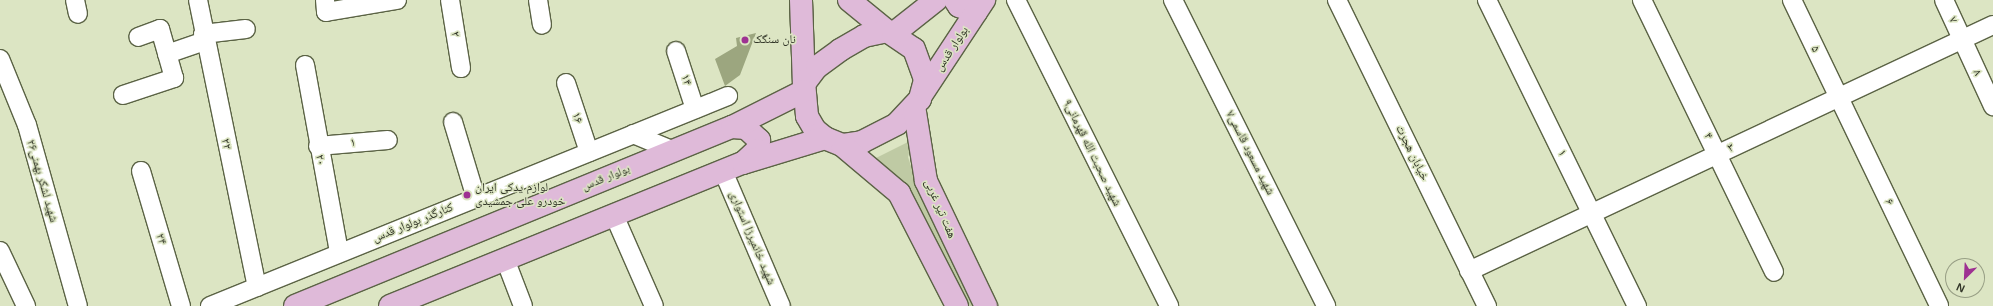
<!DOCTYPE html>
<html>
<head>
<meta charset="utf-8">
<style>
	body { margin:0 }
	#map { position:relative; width:1993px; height:306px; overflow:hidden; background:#dce5c3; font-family:Helvetica,"Noto Naskh Arabic",sans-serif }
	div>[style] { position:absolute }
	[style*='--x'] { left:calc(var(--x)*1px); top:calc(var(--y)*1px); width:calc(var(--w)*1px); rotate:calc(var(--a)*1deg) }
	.green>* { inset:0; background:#bfcaa4 }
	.building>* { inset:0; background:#9ca67f }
	.roads { filter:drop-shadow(1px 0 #5b6345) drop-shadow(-1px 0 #5b6345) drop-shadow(0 1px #5b6345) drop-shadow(0 -1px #5b6345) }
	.minor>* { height:18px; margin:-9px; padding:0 9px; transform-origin:9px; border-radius:9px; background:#fff }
	.major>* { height:22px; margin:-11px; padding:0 11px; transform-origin:11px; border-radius:11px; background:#dfbad9 }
	.dots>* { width:11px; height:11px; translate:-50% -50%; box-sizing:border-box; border:2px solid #dce5c3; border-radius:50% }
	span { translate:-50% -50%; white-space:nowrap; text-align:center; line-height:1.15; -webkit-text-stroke:3px #dce5c3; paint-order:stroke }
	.street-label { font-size:12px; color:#323628 }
	.poi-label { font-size:12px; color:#323628 }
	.left { translate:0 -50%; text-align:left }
	.north { position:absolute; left:1945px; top:258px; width:40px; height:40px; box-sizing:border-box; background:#dce5c3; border:1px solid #989f85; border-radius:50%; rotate:204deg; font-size:11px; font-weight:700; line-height:16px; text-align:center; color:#323628 }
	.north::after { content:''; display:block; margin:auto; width:14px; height:18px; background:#9e3192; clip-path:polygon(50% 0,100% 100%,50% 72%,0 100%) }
</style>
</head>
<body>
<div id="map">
	<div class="green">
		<i style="clip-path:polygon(912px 140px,908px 157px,921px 197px,979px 306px,969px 306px,910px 189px,874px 159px)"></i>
	</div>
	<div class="building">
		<i style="clip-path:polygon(756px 33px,740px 75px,725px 86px,715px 59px,737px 46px,736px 38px)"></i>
	</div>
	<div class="roads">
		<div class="minor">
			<i style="--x:75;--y:0;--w:14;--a:78"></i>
			<i style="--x:198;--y:0;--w:293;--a:78.4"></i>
			<i style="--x:325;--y:0;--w:12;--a:85"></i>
			<i style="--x:326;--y:12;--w:72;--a:-9.6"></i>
			<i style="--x:450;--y:0;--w:69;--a:80.8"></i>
			<i style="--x:538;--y:0;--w:25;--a:81"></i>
			<i style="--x:1016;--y:0;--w:342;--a:63.4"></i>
			<i style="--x:1173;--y:0;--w:342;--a:63.4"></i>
			<i style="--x:1337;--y:0;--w:341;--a:63.9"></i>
			<i style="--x:1487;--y:0;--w:341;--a:63.9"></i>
			<i style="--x:1642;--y:0;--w:302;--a:64.1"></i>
			<i style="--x:1792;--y:0;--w:339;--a:64.3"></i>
			<i style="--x:1944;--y:0;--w:117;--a:65.2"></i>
			<i style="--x:203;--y:34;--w:43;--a:-6.6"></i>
			<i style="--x:676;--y:51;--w:61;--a:71.9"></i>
			<i style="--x:167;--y:54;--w:40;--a:-18.9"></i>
			<i style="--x:0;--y:59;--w:71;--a:67.8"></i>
			<i style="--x:27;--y:125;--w:188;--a:74.3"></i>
			<i style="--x:305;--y:65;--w:191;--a:79.7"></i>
			<i style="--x:566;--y:83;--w:73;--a:71.6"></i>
			<i style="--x:123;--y:95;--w:54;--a:-18.4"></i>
			<i style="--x:174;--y:78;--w:51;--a:-105.9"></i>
			<i style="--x:160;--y:29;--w:23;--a:160"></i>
			<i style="--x:453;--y:122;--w:79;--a:73.2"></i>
			<i style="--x:633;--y:134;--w:44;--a:22.5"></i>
			<i style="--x:318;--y:146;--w:70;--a:-4.9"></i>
			<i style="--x:141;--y:171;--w:141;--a:73.5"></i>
			<i style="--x:723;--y:171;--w:147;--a:66.8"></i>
			<i style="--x:614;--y:215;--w:99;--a:66.3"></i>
			<i style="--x:0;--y:251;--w:61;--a:64.7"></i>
			<i style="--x:505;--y:259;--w:50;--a:69"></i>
			<i style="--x:1469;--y:271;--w:579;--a:-25.15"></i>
			<i style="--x:210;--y:306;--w:559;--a:-22.07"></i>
		</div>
		<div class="major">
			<i style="--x:801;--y:0;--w:84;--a:88"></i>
			<i style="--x:849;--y:0;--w:49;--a:39.2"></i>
			<i style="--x:955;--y:0;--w:7;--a:56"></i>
			<i style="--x:959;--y:6;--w:18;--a:19"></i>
			<i style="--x:887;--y:31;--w:32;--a:34"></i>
			<i style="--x:914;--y:49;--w:33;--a:70"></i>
			<i style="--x:925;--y:80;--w:20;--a:105"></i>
			<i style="--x:920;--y:99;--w:34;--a:133"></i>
			<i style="--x:897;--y:124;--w:39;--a:153"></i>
			<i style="--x:862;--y:142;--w:20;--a:171"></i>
			<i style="--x:842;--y:145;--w:18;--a:-158"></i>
			<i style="--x:825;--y:138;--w:13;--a:-141"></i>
			<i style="--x:815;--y:130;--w:16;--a:-120"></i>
			<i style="--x:807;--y:116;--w:32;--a:-95"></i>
			<i style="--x:804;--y:84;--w:21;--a:-53"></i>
			<i style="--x:817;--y:67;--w:29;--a:-36"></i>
			<i style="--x:840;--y:50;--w:28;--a:-30"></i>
			<i style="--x:864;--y:36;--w:24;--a:-12"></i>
			<i style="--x:893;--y:34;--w:55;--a:-38.3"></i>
			<i style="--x:922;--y:94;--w:113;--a:-56.6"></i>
			<i style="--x:914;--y:106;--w:76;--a:80.9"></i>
			<i style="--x:926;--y:181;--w:139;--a:64.4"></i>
			<i style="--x:732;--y:127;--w:14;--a:4"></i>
			<i style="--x:746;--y:128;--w:18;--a:43"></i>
			<i style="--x:759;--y:140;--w:10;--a:101"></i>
			<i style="--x:757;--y:150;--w:19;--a:137"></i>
			<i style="--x:842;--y:145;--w:75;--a:40.1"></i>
			<i style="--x:899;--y:193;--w:127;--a:62.8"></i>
			<i style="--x:295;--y:306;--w:472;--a:-22.3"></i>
			<i style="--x:732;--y:127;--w:80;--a:-26.6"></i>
			<i style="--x:390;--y:306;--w:381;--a:-22.1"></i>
			<i style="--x:743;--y:163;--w:86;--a:-17"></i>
		</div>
	</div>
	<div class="dots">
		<i style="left:745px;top:40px;background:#9e3192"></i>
		<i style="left:467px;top:195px;background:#9e3192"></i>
	</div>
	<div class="street-label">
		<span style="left:1953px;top:20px;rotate:66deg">۷</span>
		<span style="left:455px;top:34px;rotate:80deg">۲</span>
		<span style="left:952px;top:49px;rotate:-57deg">بولوار قدس</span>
		<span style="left:1815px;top:49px;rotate:64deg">۵</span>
		<span style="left:1977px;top:73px;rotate:65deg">۸</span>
		<span style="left:686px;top:80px;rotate:72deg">۱۴</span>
		<span style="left:577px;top:118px;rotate:72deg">۱۶</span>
		<span style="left:1708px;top:136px;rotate:64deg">۴</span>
		<span style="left:353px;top:143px;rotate:-5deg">۱</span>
		<span style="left:226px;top:144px;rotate:78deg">۲۲</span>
		<span style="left:1731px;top:148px;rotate:-25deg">۳</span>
		<span style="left:1092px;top:153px;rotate:64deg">شهید صحبت الله قهرمانی۹</span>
		<span style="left:1250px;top:153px;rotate:63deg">شهید مسعود قاسمی۷</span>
		<span style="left:1412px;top:153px;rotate:64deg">خیابان هجرت</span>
		<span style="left:1562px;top:153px;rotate:64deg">۱</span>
		<span style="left:320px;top:160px;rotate:79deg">۲۰</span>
		<span style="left:606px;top:178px;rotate:-22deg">بولوار قدس</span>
		<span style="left:42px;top:181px;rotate:74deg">شهید لشکر بهمنی۲۶</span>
		<span style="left:1889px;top:202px;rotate:64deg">۶</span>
		<span style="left:940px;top:209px;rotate:67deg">هفت تیر غربی</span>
		<span style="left:413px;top:223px;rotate:-22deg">کنارگذر بولوار قدس</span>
		<span style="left:752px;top:238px;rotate:67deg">شهید خانمیرزا استواری</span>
		<span style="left:161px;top:239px;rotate:74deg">۲۴</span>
	</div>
	<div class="poi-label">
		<span class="left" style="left:753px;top:40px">نان سنگک</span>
		<span class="left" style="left:475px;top:195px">لوازم یدکی ایران<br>خودرو علی جمشیدی</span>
	</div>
	<div class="north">N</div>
</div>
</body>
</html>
